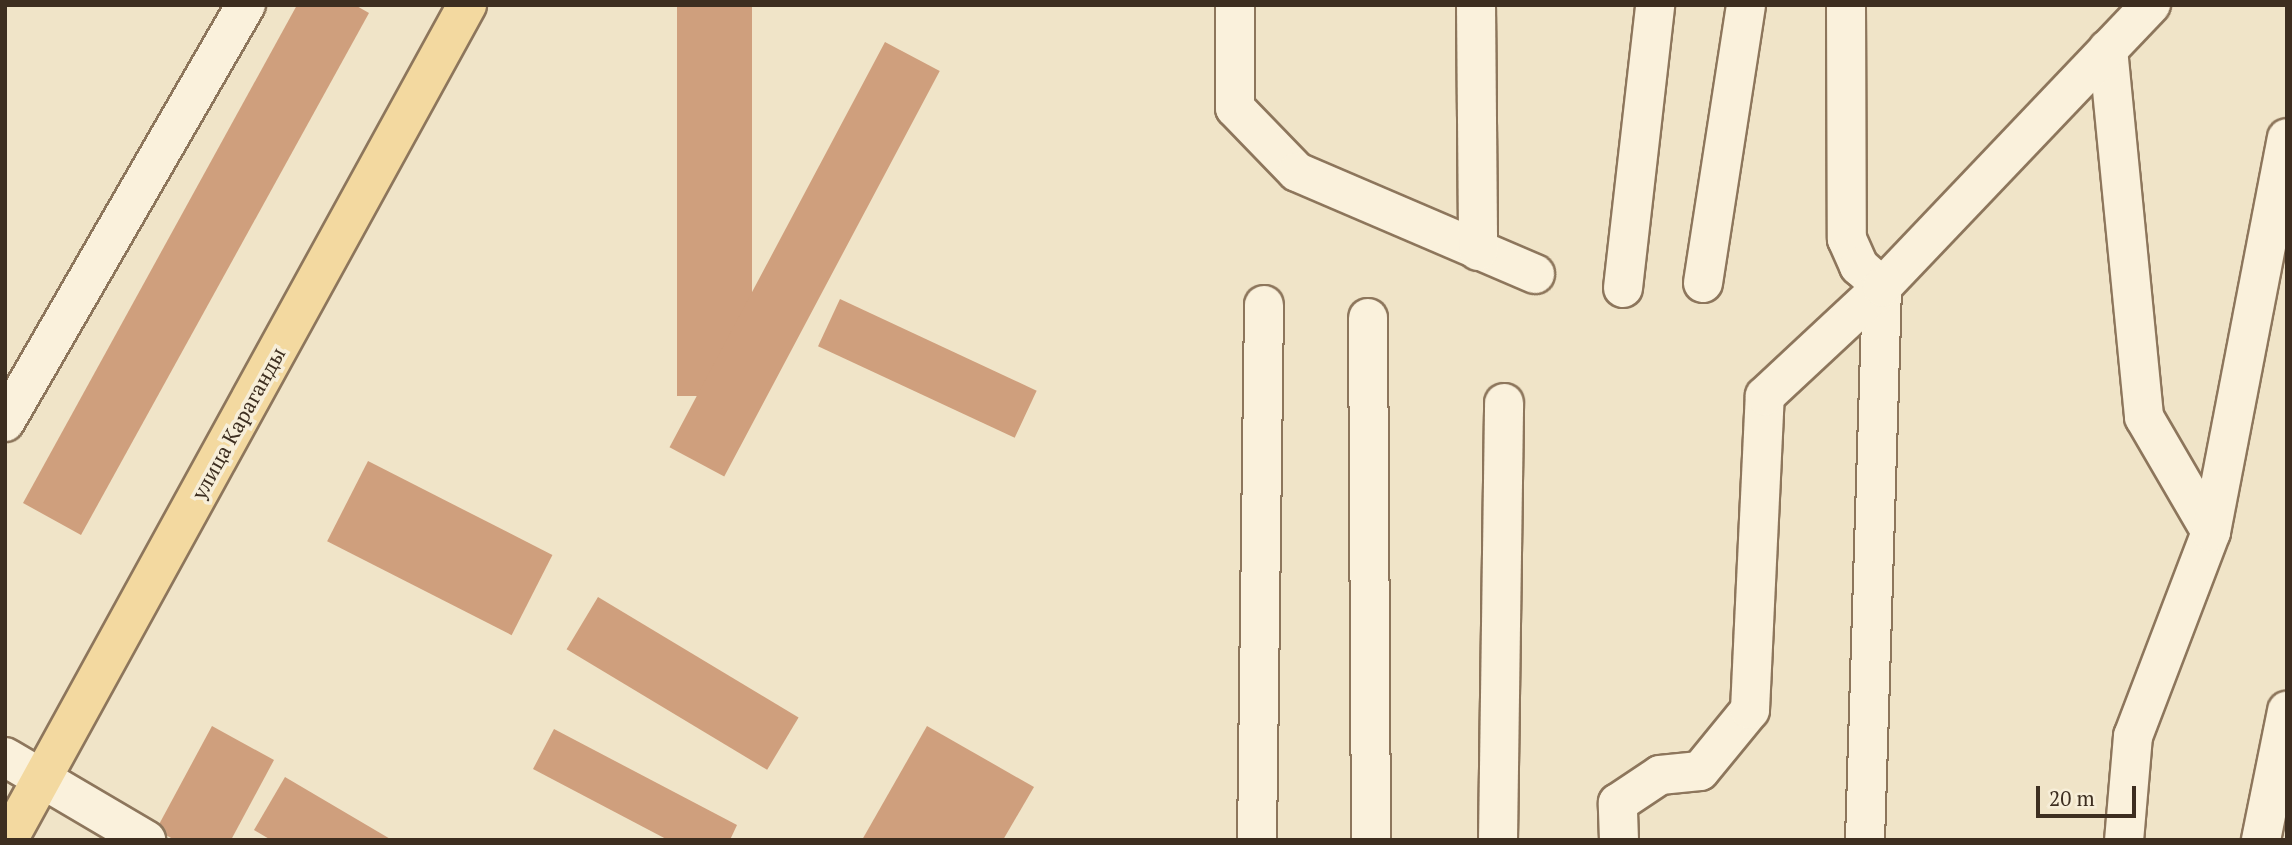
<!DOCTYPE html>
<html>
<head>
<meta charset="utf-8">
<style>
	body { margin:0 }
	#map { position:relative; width:2292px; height:845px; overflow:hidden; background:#f0e4c8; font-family:"PT Serif",serif }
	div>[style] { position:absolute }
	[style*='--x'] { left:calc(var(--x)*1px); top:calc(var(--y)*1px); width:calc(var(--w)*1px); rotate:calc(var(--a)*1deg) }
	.building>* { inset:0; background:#cf9f7d; transform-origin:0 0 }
	.roads { filter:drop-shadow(2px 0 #8d765c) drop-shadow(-2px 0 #8d765c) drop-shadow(0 2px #8d765c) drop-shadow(0 -2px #8d765c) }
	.minor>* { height:38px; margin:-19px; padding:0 19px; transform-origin:19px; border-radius:19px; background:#faf1dc }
	.major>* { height:38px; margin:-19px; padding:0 19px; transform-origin:19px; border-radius:19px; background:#f3d9a0 }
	span { translate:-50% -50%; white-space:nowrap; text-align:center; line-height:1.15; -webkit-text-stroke:7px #f7eed8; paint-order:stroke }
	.street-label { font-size:21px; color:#3d2e20 }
	.frame { position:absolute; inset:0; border:7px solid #3d2e20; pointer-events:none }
	.scale { position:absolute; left:2036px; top:786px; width:100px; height:32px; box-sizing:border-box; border:4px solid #3d2e20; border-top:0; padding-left:9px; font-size:21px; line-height:24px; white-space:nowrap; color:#3d2e20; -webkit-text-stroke:5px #f7eed8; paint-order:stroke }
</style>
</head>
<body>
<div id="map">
	<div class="building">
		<i style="clip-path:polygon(297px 5px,355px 5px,369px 13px,81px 535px,23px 503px)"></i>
		<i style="left:677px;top:5px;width:75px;height:391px"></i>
		<i style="left:885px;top:42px;width:62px;height:459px;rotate:28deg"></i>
		<i style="left:840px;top:299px;width:217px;height:52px;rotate:25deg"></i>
		<i style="left:368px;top:461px;width:207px;height:90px;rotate:27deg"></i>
		<i style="left:598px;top:597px;width:234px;height:61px;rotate:31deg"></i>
		<i style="clip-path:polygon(212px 726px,274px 760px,231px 840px,175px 840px,156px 830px)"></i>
		<i style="clip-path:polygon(927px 726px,1034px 787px,1003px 840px,862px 840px)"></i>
		<i style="clip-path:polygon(554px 729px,737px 825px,730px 840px,668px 840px,533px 769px)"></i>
		<i style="clip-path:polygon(285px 777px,392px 840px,271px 840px,254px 830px)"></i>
	</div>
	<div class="roads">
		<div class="minor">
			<i style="--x:1235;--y:5;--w:103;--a:90"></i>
			<i style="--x:1235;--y:108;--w:89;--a:45.9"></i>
			<i style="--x:1297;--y:172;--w:259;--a:23.2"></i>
			<i style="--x:1476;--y:5;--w:246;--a:89.5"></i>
			<i style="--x:1846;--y:5;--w:234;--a:89.8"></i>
			<i style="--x:1847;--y:239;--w:30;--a:66"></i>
			<i style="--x:1859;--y:266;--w:31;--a:42"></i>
			<i style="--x:1882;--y:287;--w:553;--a:91.76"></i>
			<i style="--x:2108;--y:49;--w:370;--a:84.4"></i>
			<i style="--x:2144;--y:417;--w:133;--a:59.8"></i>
			<i style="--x:2211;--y:532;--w:218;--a:110.9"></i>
			<i style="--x:2133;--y:736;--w:104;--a:94.9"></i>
			<i style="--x:1703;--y:283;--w:281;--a:-81.2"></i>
			<i style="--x:1623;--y:288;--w:285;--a:-83.5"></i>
			<i style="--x:1368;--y:318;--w:522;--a:89.67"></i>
			<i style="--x:5;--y:422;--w:482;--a:-60"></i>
			<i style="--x:2211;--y:532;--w:401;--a:-79.1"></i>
			<i style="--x:5;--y:757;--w:164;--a:30.5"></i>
			<i style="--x:1257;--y:840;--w:535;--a:-89.25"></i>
			<i style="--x:1498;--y:840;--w:437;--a:-89.2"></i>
			<i style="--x:1619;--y:840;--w:37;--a:-92"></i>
			<i style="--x:1618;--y:803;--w:50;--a:-33.7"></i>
			<i style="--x:1660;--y:775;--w:40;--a:-5.7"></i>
			<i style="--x:1700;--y:771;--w:79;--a:-50.7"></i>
			<i style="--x:1750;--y:710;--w:314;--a:-87.3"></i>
			<i style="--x:1765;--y:396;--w:160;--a:-43"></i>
			<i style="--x:1882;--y:287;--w:390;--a:-46.4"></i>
			<i style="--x:2261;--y:840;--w:132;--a:-78.6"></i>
		</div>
		<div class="major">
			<i style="--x:8;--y:840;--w:953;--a:-61.2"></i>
		</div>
	</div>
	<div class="street-label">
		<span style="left:238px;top:423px;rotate:-61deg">улица Караганды</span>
	</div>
	<div class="frame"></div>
	<div class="scale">20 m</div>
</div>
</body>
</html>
